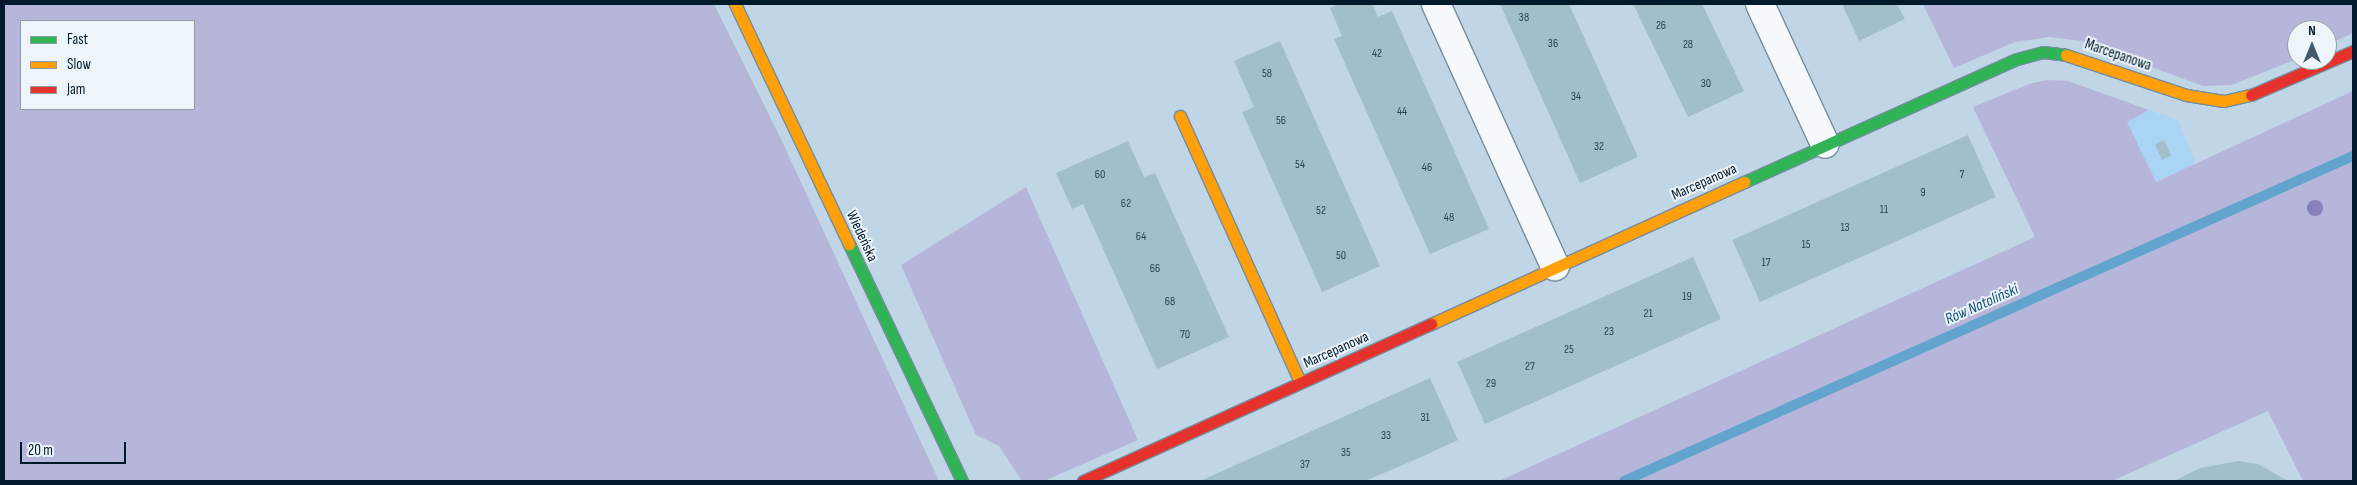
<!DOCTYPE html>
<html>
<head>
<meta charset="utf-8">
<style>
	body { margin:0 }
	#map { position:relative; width:2357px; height:485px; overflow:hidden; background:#c0d6e7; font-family:"Sofia Sans Condensed",sans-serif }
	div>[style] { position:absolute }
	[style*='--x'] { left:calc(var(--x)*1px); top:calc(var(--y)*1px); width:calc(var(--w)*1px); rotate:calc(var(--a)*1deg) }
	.built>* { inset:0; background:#a9d4f3 }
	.green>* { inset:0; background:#b6b6db }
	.stream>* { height:10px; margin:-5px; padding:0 5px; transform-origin:5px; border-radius:5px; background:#62a4ce }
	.building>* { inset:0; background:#a2becb; transform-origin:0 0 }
	.roads { filter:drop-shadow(1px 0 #758d9d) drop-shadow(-1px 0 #758d9d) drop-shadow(0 1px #758d9d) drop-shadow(0 -1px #758d9d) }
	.street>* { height:28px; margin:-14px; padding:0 14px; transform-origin:14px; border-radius:14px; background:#f6f9fb }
	.fast>* { height:11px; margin:-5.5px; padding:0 5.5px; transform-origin:5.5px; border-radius:5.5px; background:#30b455 }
	.slow>* { height:11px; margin:-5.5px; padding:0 5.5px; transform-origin:5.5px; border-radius:5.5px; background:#ff9f0a }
	.jam>* { height:11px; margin:-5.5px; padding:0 5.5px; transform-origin:5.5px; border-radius:5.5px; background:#e5322d }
	.trees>* { width:16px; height:16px; margin:-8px; border-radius:50%; background:#8a80b9 }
	span { translate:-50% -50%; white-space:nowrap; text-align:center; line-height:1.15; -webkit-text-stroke:4px #eef5fa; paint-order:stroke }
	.number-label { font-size:12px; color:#284353 }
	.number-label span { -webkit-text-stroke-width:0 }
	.street-label { font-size:15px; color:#001a2b }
	.water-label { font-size:16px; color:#145378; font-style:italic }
	.frame { position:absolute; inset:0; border:5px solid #001a2b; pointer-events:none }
	.legend { position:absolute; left:20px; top:20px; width:175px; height:90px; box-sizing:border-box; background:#eef5fa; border:1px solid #8f9da7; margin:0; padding:6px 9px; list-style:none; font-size:15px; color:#001a2b }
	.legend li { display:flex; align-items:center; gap:10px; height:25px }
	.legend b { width:25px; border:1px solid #8f9da7 }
	.north { position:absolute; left:2287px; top:20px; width:50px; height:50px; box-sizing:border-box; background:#eef5fa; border:1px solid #8f9da7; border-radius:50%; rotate:0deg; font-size:14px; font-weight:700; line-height:20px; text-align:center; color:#001a2b }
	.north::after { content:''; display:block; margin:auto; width:18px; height:22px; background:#435c6d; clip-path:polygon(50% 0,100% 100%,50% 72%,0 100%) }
	.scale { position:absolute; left:20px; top:442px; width:106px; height:22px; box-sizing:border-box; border:2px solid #001a2b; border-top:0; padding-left:6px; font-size:15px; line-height:18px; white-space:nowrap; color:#001a2b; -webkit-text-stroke:4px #eef5fa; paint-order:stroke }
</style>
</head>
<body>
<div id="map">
	<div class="built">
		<i style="clip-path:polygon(2149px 110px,2178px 120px,2196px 164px,2155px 182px,2127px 122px)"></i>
	</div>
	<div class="green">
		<i style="clip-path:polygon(evenodd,4px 4px,714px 4px,781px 139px,939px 481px,4px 481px,4px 4px,194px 21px,194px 109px,21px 109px,21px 21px,194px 21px)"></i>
		<i style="clip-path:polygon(1923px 4px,2353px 4px,2353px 33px,2327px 45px,2327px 30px,2297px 30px,2297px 59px,2232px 85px,2203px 86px,2081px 41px,2049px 37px,2015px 42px,1954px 68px)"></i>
		<i style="clip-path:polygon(2047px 80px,2068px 81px,2149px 110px,2127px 122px,2156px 182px,2353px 91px,2353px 481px,2303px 481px,2268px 411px,2112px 481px,1499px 481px,2035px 237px,1973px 107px,2029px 84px)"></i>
		<i style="clip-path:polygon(1026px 187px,1138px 440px,1044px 481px,1022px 481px,999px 446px,976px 435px,901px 265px)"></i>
	</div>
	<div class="stream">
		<i style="--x:1624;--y:481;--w:798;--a:-24.03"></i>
	</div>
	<div class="building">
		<i style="clip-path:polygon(1338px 4px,1372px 4px,1378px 17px,1392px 11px,1489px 229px,1430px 254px,1334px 39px,1342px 36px,1330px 8px)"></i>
		<i style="clip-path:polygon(1500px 4px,1569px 4px,1638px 157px,1580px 183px)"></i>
		<i style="clip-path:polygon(1633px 4px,1702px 4px,1744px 91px,1688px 117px)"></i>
		<i style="clip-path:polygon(1842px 4px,1897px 4px,1905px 19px,1859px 41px)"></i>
		<i style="clip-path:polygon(1280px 41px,1380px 266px,1322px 292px,1242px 112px,1254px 107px,1234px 61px)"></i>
		<i style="left:1968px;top:135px;width:68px;height:258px;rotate:66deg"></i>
		<i style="left:2164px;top:140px;width:17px;height:10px;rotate:65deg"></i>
		<i style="clip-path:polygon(1128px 141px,1144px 177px,1155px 173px,1229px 337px,1157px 369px,1083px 204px,1072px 209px,1056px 173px)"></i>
		<i style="left:1693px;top:257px;width:68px;height:258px;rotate:66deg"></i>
		<i style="clip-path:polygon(1430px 378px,1458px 440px,1419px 458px,1365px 481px,1200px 481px)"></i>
		<i style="clip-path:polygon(2238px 461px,2258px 464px,2288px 481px,2174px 481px,2200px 468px)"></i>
	</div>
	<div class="roads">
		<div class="street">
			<i style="--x:1436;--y:4;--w:288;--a:65.6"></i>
			<i style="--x:1760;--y:4;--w:154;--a:65.1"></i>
		</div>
		<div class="fast">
			<i style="--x:1744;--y:182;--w:299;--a:-24.3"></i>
			<i style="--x:2017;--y:59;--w:27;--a:-15"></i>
			<i style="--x:2043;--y:52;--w:23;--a:7"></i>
			<i style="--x:849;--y:244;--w:263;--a:64.5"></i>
		</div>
		<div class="slow">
			<i style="--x:735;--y:4;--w:266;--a:64.6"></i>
			<i style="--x:2066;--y:55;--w:126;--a:18.4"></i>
			<i style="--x:2186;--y:95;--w:38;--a:9"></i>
			<i style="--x:2224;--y:101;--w:28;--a:-13"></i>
			<i style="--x:1180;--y:116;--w:292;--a:65.7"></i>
			<i style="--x:1431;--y:324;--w:344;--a:-24.4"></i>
		</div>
		<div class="jam">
			<i style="--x:2251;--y:95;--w:111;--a:-23.3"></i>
			<i style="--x:1083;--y:481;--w:382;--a:-24.3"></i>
		</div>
	</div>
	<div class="trees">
		<i style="left:2315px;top:208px"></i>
	</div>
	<div class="number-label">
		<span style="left:1524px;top:18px">38</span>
		<span style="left:1661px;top:26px">26</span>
		<span style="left:1553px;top:44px">36</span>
		<span style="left:1688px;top:45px">28</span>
		<span style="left:1377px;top:54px">42</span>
		<span style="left:1267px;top:74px">58</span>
		<span style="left:1706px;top:84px">30</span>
		<span style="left:1576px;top:97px">34</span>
		<span style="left:1402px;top:112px">44</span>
		<span style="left:1281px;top:121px">56</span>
		<span style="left:1599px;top:147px">32</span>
		<span style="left:1300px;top:165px">54</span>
		<span style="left:1427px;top:168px">46</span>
		<span style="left:1100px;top:175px">60</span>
		<span style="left:1962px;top:175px">7</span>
		<span style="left:1923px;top:193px">9</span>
		<span style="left:1126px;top:204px">62</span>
		<span style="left:1884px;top:210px">11</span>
		<span style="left:1321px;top:211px">52</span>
		<span style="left:1449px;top:218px">48</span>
		<span style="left:1845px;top:228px">13</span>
		<span style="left:1141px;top:237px">64</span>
		<span style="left:1806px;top:245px">15</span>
		<span style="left:1341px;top:256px">50</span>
		<span style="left:1766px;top:263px">17</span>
		<span style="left:1155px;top:269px">66</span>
		<span style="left:1687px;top:297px">19</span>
		<span style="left:1170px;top:302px">68</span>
		<span style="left:1648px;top:314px">21</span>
		<span style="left:1609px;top:332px">23</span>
		<span style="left:1185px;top:335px">70</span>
		<span style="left:1569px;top:350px">25</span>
		<span style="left:1530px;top:367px">27</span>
		<span style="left:1491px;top:384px">29</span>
		<span style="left:1425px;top:418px">31</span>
		<span style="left:1386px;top:436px">33</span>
		<span style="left:1346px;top:453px">35</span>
		<span style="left:1305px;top:465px">37</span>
	</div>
	<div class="street-label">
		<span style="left:2118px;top:55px;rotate:19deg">Marcepanowa</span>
		<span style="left:1704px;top:182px;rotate:-24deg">Marcepanowa</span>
		<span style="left:862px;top:236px;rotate:65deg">Wiedeńska</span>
		<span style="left:1336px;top:350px;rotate:-24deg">Marcepanowa</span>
	</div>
	<div class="water-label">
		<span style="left:1982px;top:305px;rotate:-24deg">Rów Natoliński</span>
	</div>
	<div class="frame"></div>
	<ul class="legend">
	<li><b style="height:6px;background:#30b455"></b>Fast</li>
	<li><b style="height:6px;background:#ff9f0a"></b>Slow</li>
	<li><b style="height:6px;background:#e5322d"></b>Jam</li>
	</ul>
	<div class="north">N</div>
	<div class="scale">20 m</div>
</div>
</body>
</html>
